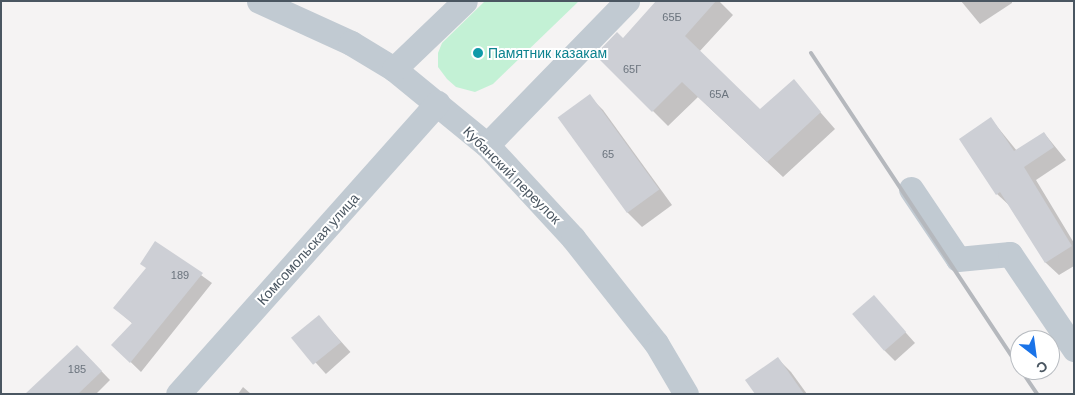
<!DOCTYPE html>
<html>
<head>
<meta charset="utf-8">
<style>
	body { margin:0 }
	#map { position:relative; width:1075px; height:395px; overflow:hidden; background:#f5f3f3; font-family:Arial,sans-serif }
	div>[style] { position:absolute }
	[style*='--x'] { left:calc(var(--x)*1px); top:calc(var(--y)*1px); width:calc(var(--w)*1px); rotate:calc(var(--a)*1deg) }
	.green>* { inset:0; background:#c3f1d5 }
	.shadow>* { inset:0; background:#0003; transform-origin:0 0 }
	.building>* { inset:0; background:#cdcfd5; transform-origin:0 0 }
	.minor>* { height:25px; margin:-12.5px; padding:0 12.5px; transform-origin:12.5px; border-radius:12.5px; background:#c1cad2 }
	.rail>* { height:4px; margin:-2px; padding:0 2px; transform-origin:2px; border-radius:2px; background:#b5b8bd }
	.dots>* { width:14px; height:14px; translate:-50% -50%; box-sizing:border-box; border:2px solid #fff; border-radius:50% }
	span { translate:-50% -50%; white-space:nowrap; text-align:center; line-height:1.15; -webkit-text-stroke:4px #fff; paint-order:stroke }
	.number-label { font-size:11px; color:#6b747e }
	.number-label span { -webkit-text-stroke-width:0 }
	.culture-label { font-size:14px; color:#0d838f }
	.left { translate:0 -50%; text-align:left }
	.street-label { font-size:14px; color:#4a5661 }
	.frame { position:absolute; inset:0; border:2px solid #4a5661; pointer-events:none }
	.north { position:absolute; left:1010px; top:330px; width:50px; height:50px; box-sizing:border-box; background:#fff; border:1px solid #b7bbc0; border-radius:50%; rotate:150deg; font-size:14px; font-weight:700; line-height:20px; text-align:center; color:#4a5661 }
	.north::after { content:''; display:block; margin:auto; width:18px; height:22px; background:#1a73e8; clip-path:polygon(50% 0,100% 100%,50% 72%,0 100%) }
</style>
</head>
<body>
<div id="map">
	<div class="green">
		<i style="clip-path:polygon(485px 1px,579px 1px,493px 84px,475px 92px,456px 87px,447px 79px,438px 67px,438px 53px,442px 43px)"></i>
	</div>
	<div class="shadow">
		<i style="clip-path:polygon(658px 1px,719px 1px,733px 15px,699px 52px,760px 111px,793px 81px,835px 129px,783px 177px,698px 97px,668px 126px,597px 55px,623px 40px)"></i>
		<i style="clip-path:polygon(961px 1px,1012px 1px,1012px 3px,980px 24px)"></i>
		<i style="clip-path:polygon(589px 96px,603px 110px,672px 205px,642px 227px,628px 213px,559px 118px)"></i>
		<i style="clip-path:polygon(991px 119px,1017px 151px,1044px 133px,1066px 160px,1036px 180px,1074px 243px,1074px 266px,1059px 275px,1046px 263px,1010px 206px,997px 194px)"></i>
		<i style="clip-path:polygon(155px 242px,212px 283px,141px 372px,113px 345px,133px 324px,115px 308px,147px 269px)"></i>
		<i style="clip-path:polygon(874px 297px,915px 343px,895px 361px,885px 351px)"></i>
		<i style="left:319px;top:317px;width:47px;height:33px;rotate:48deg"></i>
		<i style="clip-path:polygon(77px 346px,110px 380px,96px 394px,40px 394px)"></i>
		<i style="clip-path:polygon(777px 358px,791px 372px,807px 394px,757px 394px)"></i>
		<i style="clip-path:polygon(243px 387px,251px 394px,238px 394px)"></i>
	</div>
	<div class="building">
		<i style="clip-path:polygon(656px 1px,716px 1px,685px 36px,760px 109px,794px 79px,821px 112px,767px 162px,682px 82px,652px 112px,595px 55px,617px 32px,623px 38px)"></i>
		<i style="left:590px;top:94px;width:118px;height:40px;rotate:54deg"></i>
		<i style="clip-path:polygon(991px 117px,1014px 151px,1044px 132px,1054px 147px,1024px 167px,1072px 246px,1045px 263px,1000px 192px,996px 195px,959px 139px)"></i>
		<i style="clip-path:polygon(155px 241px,203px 273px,130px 363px,111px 345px,132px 323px,113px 308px,146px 268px,140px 264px)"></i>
		<i style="left:874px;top:295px;width:49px;height:29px;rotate:49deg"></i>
		<i style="left:319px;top:315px;width:35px;height:36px;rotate:51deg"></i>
		<i style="clip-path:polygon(77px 345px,102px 371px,78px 394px,25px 394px)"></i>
		<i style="clip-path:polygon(778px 357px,804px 394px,755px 394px,745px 380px)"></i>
	</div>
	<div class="minor">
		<i style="--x:259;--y:1;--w:101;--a:24.5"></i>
		<i style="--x:351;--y:43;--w:50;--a:31.2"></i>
		<i style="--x:394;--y:69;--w:120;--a:39.3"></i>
		<i style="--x:487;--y:145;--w:127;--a:47.2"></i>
		<i style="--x:573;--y:238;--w:134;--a:51.7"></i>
		<i style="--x:656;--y:343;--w:59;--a:59.5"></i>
		<i style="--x:394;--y:69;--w:98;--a:-43.8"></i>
		<i style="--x:487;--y:145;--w:201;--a:-45.8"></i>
		<i style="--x:911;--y:189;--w:84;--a:56.1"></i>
		<i style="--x:958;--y:259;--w:52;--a:-5.5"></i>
		<i style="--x:1010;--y:254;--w:115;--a:56"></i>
		<i style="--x:178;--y:394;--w:390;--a:-48.3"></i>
	</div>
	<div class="rail">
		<i style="--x:811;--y:53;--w:379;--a:56.5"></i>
		<i style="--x:1021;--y:370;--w:29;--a:56"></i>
	</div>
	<div class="dots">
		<i style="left:478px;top:53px;background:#0f9aa8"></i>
	</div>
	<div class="number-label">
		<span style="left:672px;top:17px">65Б</span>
		<span style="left:632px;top:69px">65Г</span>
		<span style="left:719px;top:94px">65А</span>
		<span style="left:608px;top:154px">65</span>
		<span style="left:180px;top:275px">189</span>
		<span style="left:77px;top:369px">185</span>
	</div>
	<div class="culture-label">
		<span class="left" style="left:488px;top:53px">Памятник казакам</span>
	</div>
	<div class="street-label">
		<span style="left:512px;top:175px;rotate:45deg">Кубанский переулок</span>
		<span style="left:308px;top:249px;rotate:-48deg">Комсомольская улица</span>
	</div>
	<div class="frame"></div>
	<div class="north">С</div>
</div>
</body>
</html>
